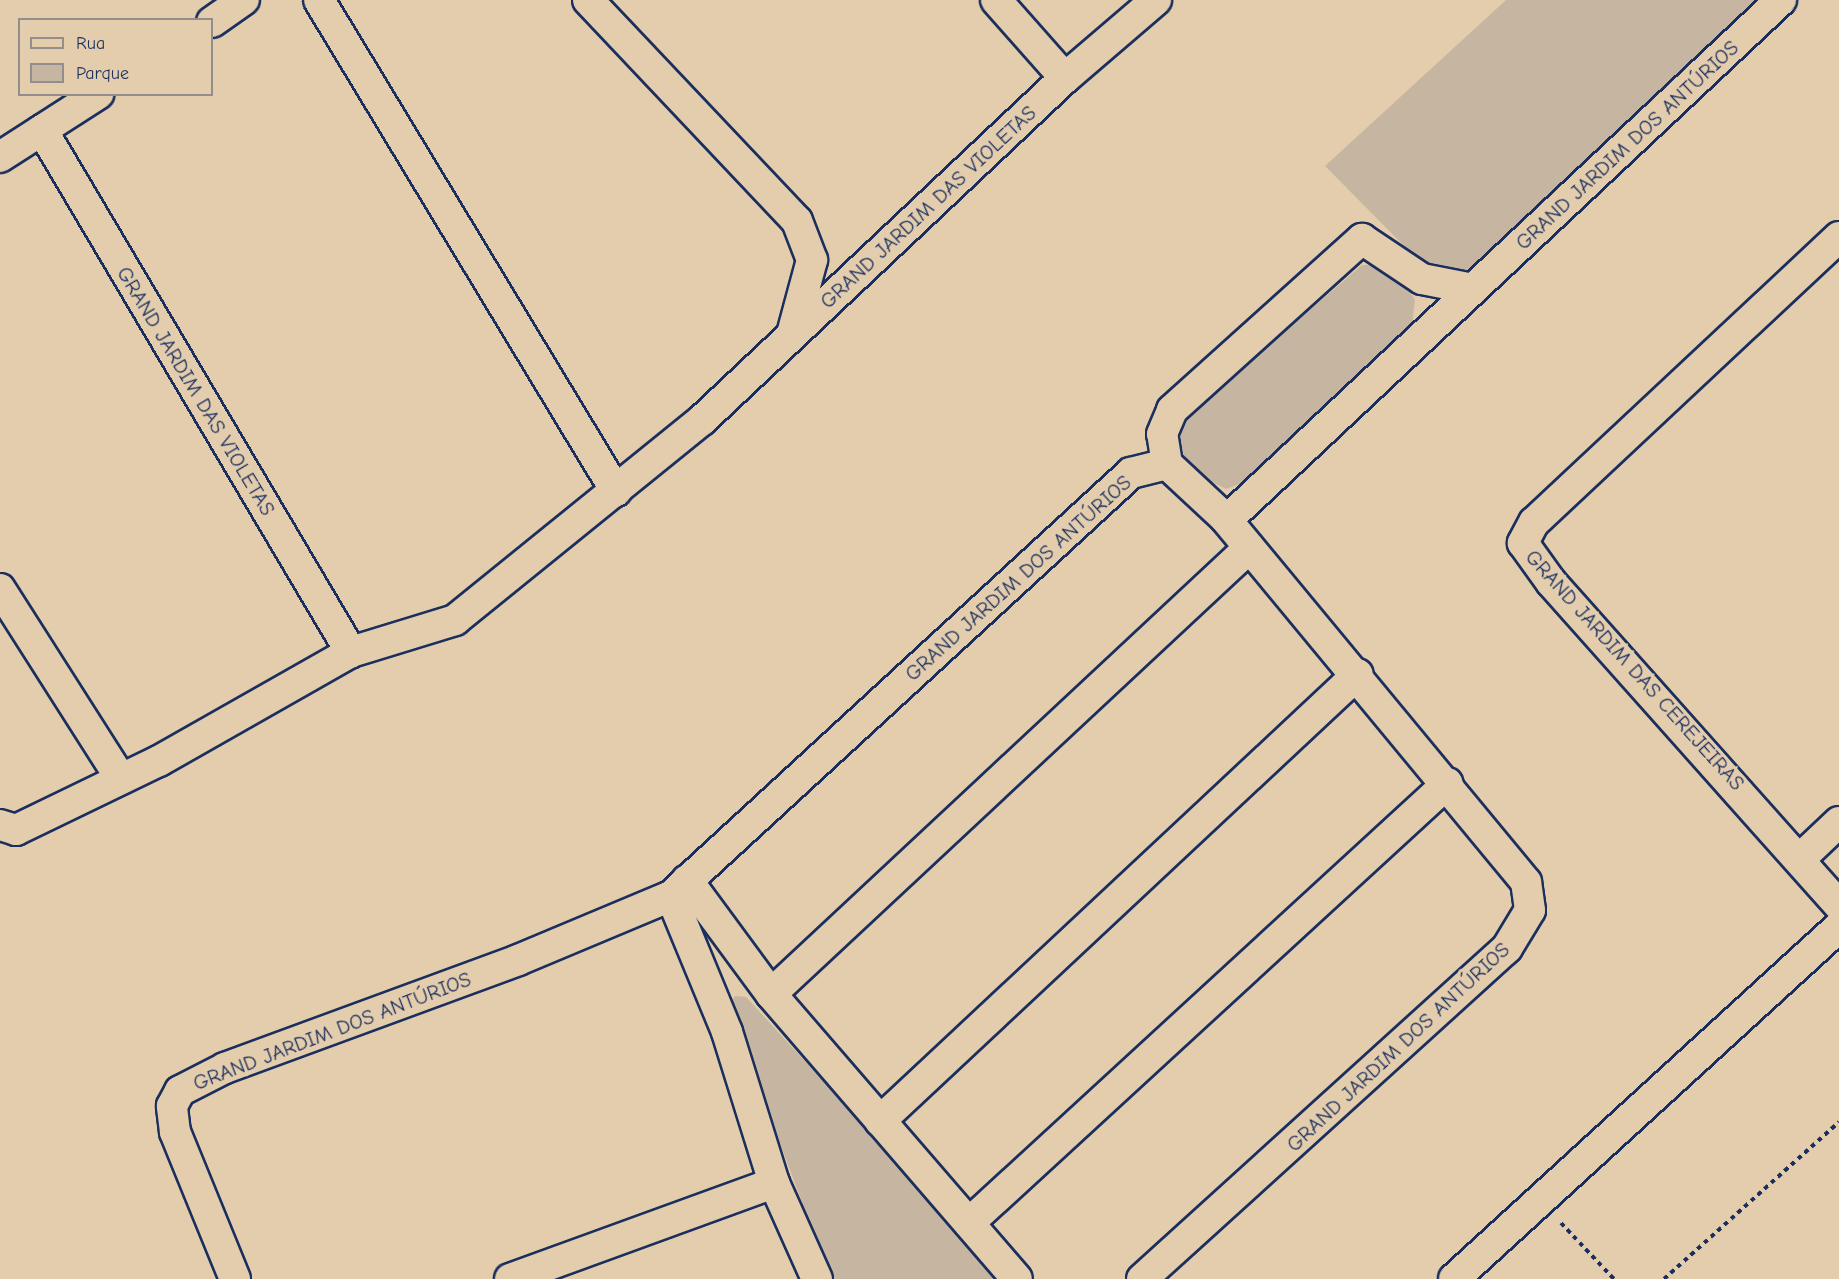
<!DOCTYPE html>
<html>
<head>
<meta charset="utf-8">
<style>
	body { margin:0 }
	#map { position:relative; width:1839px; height:1279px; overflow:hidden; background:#e3cdad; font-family:"Comic Neue",sans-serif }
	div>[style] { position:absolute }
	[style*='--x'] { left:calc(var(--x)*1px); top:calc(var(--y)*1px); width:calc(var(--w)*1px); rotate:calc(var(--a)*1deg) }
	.green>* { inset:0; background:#c6b6a1 }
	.path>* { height:4px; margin-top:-2px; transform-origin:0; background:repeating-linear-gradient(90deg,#1b2f5e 0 4.5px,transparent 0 9px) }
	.roads { filter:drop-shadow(2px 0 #1b2f5e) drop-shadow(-2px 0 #1b2f5e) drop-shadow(0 2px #1b2f5e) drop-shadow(0 -2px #1b2f5e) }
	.street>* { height:30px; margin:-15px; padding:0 15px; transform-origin:15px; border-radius:15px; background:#e3cdad }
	span { translate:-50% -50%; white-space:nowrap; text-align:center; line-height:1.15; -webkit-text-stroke:6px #e3cdad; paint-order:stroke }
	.street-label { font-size:21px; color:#1b2f5e }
	.legend { position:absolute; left:18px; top:18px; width:195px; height:78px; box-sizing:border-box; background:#e3cdad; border:2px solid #938e8d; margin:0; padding:8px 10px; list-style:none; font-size:18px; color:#1b2f5e }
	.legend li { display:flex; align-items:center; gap:12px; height:30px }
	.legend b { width:30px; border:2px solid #938e8d }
</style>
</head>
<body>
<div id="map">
	<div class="green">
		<i style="clip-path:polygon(1506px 0,1768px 0,1478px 268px,1466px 275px,1429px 271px,1325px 166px)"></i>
		<i style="clip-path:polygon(1362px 265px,1378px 265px,1403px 281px,1415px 300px,1411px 332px,1240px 484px,1226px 489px,1200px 476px,1186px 462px,1180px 443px,1181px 426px,1192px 412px)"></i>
		<i style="clip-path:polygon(735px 996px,746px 997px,1005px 1279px,831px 1279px,728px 1005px)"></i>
	</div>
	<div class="path">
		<i style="--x:1561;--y:1223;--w:77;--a:46.6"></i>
		<i style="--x:1664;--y:1279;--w:235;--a:-41.9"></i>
	</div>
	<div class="roads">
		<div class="street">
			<i style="--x:319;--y:0;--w:574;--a:58.83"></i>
			<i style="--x:588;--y:0;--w:304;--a:46.6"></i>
			<i style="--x:797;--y:221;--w:42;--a:69"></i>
			<i style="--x:812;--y:260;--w:77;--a:105.1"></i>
			<i style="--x:996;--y:0;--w:104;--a:48.5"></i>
			<i style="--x:212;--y:22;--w:39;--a:-35"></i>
			<i style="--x:42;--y:130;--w:607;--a:59.38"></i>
			<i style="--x:0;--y:157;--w:117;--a:-32.7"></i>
			<i style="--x:1839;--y:237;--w:417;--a:136.9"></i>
			<i style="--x:1534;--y:522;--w:24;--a:118"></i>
			<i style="--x:1523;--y:543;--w:48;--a:54.3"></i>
			<i style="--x:1551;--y:582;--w:433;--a:48.3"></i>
			<i style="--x:1167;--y:464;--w:30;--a:-99"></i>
			<i style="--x:1162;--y:434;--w:26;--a:-67"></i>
			<i style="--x:1172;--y:410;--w:256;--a:-42"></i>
			<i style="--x:1362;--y:239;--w:72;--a:33.7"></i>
			<i style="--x:1422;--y:279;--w:52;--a:11.1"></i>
			<i style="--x:1167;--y:464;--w:82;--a:43"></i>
			<i style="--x:0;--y:589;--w:225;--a:57.5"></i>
			<i style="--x:0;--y:825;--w:17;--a:17"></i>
			<i style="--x:16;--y:830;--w:159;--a:-25.8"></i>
			<i style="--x:159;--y:761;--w:221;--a:-29.6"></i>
			<i style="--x:351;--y:652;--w:109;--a:-17.1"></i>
			<i style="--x:455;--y:620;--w:318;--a:-39"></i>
			<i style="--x:702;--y:420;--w:499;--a:-43.3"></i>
			<i style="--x:1065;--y:78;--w:120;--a:-40.6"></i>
			<i style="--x:1802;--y:857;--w:51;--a:-43.4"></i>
			<i style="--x:687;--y:880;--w:142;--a:53.6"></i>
			<i style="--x:771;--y:994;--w:376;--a:49.2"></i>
			<i style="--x:671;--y:896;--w:147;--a:67.6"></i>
			<i style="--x:727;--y:1032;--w:158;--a:72.7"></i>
			<i style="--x:774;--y:1183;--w:105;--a:65.9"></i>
			<i style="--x:771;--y:994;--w:654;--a:-43.02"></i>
			<i style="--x:880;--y:1121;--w:654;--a:-43.08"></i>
			<i style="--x:969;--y:1223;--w:650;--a:-42.57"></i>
			<i style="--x:235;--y:1279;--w:159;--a:-112.2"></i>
			<i style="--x:175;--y:1132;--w:26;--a:-97"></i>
			<i style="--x:172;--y:1106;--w:17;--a:-62"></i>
			<i style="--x:180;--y:1091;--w:51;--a:-27.1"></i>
			<i style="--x:225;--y:1068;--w:312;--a:-20.2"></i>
			<i style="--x:518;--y:960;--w:166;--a:-22.7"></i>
			<i style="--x:671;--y:896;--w:625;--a:-42.6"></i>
			<i style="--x:1131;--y:473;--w:37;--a:-14"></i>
			<i style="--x:510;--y:1279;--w:281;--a:-20"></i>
			<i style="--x:1142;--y:1279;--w:493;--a:-42.2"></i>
			<i style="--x:1507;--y:948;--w:44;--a:-58.8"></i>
			<i style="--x:1530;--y:910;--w:28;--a:-98"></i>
			<i style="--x:1526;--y:882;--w:470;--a:-129.6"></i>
			<i style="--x:1227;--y:520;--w:760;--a:-43.19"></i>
			<i style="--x:1454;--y:1279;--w:522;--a:-42.44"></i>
		</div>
	</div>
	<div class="street-label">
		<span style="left:1627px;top:145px;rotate:-43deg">GRAND JARDIM DOS ANTÚRIOS</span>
		<span style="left:928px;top:207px;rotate:-43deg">GRAND JARDIM DAS VIOLETAS</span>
		<span style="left:196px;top:391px;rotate:59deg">GRAND JARDIM DAS VIOLETAS</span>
		<span style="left:1018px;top:578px;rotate:-42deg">GRAND JARDIM DOS ANTÚRIOS</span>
		<span style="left:1635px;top:670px;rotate:48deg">GRAND JARDIM DAS CEREJEIRAS</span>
		<span style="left:332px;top:1031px;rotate:-21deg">GRAND JARDIM DOS ANTÚRIOS</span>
		<span style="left:1398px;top:1047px;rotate:-43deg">GRAND JARDIM DOS ANTÚRIOS</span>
	</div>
	<ul class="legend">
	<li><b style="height:8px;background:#e3cdad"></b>Rua</li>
	<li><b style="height:16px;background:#c6b6a1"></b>Parque</li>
	</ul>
</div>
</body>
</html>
